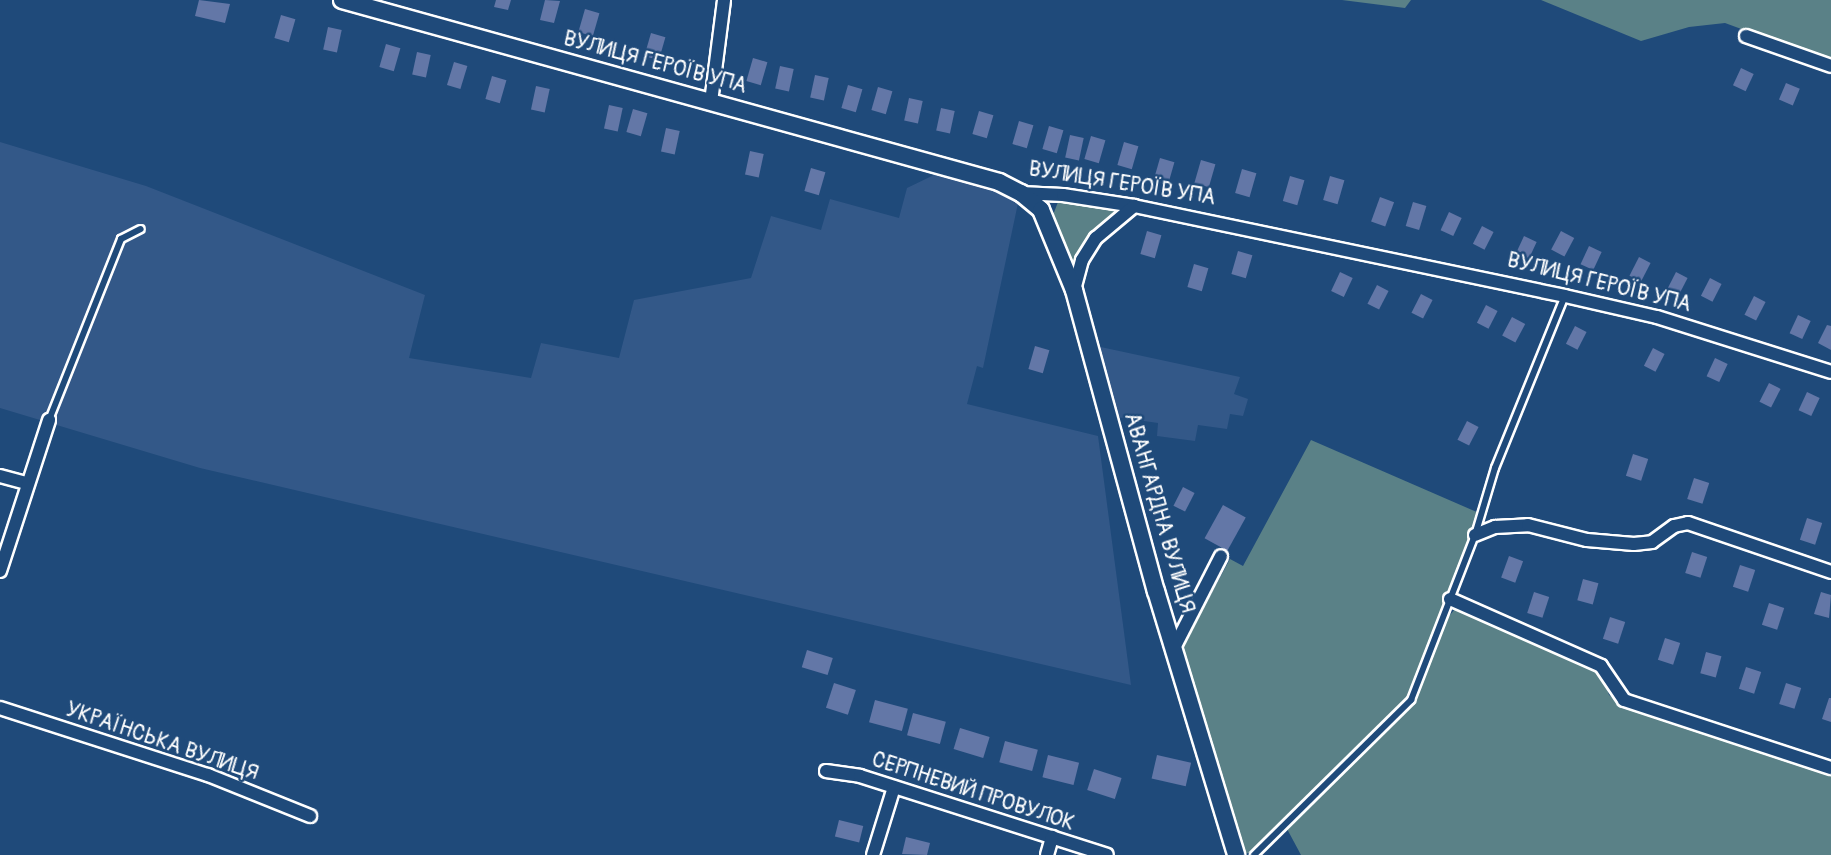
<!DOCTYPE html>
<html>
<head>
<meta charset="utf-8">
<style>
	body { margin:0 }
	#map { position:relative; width:1831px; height:855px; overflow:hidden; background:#1f4a7a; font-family:Pangolin,sans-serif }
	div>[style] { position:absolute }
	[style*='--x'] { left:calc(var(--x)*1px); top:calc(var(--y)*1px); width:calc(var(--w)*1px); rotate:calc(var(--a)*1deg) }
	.built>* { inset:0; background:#335888 }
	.green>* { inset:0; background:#5a8187 }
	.building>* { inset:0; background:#6377a7; transform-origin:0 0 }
	.roads { filter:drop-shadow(2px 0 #fff) drop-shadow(-2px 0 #fff) drop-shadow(0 2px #fff) drop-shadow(0 -2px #fff) }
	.lane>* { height:6px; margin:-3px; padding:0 3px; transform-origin:3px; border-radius:3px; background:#1f4a7a }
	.street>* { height:12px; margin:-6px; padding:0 6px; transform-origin:6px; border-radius:6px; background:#1f4a7a }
	.secondary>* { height:16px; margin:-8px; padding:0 8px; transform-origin:8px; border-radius:8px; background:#1f4a7a }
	span { translate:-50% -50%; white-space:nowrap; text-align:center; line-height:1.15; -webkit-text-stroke:5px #1f4a7a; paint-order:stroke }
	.street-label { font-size:21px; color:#fff }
</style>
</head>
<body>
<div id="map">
	<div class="built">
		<i style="clip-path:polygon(0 142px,146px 186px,425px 295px,409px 358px,531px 378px,541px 343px,619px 358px,634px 300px,751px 278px,771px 216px,821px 230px,830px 199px,899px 218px,907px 188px,936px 174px,1008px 195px,1018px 203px,1014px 222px,983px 368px,977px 366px,967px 404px,1098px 436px,1131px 685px,200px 468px,0 408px)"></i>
		<i style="clip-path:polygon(1096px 346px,1240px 377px,1234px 394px,1248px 399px,1243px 416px,1230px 414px,1227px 429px,1198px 425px,1195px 441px,1157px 436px,1158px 423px,1116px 417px)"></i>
	</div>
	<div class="green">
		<i style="clip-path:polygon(1342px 0,1411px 0,1405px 8px)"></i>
		<i style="clip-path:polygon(1541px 0,1831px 0,1831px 62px,1725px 23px,1689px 27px,1641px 41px)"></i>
		<i style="clip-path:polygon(1065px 201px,1123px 208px,1091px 236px,1075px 270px,1053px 215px,1058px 202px)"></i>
		<i style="clip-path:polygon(1311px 440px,1479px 513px,1408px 698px,1253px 852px,1244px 854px,1182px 648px,1230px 559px,1243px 566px)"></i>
		<i style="clip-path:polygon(1456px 608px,1463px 608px,1592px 666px,1602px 673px,1609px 695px,1618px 701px,1831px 772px,1831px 855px,1301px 855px,1286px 827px,1404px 714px,1413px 701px,1443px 623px)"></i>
	</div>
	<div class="building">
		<i style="clip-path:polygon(199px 0,230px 4px,225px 23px,195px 16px)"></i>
		<i style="clip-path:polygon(496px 0,511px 0,508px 10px,494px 7px)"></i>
		<i style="clip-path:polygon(545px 0,560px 1px,554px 23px,540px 20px)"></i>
		<i style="left:585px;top:9px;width:15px;height:24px;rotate:16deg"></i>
		<i style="left:281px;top:15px;width:15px;height:24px;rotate:16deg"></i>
		<i style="left:328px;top:27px;width:14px;height:23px;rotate:12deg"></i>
		<i style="left:651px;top:33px;width:15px;height:24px;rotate:16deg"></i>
		<i style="left:386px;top:44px;width:15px;height:24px;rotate:16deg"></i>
		<i style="left:417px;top:52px;width:14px;height:23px;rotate:12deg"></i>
		<i style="left:753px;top:58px;width:15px;height:24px;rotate:16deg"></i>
		<i style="left:454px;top:62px;width:14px;height:24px;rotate:17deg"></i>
		<i style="left:780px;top:66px;width:14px;height:23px;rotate:12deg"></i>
		<i style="left:1741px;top:68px;width:14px;height:19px;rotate:25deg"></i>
		<i style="left:815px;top:75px;width:14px;height:23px;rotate:12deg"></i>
		<i style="left:492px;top:76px;width:15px;height:24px;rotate:16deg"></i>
		<i style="left:1786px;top:83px;width:15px;height:18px;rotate:23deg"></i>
		<i style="left:848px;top:85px;width:15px;height:24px;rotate:16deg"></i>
		<i style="left:536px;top:86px;width:14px;height:24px;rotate:12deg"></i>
		<i style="left:878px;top:87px;width:15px;height:24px;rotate:16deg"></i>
		<i style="left:909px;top:98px;width:14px;height:23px;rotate:12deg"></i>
		<i style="left:609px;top:105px;width:14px;height:24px;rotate:12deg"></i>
		<i style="left:941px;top:108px;width:14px;height:23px;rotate:12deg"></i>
		<i style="left:633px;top:109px;width:15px;height:24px;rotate:16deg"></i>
		<i style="left:979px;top:111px;width:15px;height:24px;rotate:16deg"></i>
		<i style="left:1019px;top:121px;width:15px;height:24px;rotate:16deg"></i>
		<i style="left:1049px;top:126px;width:15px;height:24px;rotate:16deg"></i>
		<i style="left:666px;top:128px;width:14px;height:24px;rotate:12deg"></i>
		<i style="left:1070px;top:135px;width:14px;height:23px;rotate:12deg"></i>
		<i style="left:1091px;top:136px;width:15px;height:24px;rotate:16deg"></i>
		<i style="left:1124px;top:142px;width:15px;height:24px;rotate:16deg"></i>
		<i style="left:750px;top:151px;width:14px;height:24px;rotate:12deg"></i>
		<i style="left:1160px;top:158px;width:15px;height:24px;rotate:16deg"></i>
		<i style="left:1201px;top:160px;width:15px;height:24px;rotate:16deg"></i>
		<i style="left:811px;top:168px;width:15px;height:24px;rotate:16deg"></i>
		<i style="left:1242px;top:169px;width:15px;height:25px;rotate:16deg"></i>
		<i style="left:1290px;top:176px;width:15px;height:26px;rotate:16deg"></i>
		<i style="left:1330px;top:176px;width:15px;height:25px;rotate:16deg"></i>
		<i style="left:1380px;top:197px;width:15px;height:26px;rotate:20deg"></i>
		<i style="left:1413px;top:202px;width:14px;height:25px;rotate:17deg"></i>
		<i style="left:1449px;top:212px;width:14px;height:20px;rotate:25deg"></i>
		<i style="left:1482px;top:226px;width:13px;height:20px;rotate:27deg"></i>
		<i style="left:1147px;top:231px;width:15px;height:24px;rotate:16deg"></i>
		<i style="left:1561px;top:231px;width:15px;height:21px;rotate:28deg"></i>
		<i style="left:1524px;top:236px;width:14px;height:20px;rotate:25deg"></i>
		<i style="left:1589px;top:246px;width:14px;height:20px;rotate:25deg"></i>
		<i style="left:1238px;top:251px;width:15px;height:24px;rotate:16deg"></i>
		<i style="left:1639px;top:257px;width:13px;height:21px;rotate:27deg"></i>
		<i style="left:1194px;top:264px;width:15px;height:24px;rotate:16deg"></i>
		<i style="left:1340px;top:272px;width:14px;height:21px;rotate:25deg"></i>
		<i style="left:1676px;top:272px;width:13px;height:21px;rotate:27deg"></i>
		<i style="left:1710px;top:278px;width:13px;height:20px;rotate:27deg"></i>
		<i style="left:1377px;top:285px;width:13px;height:21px;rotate:27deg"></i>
		<i style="left:1421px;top:294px;width:13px;height:21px;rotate:27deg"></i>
		<i style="left:1754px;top:296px;width:13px;height:21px;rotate:27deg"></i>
		<i style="left:1486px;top:305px;width:13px;height:20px;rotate:27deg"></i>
		<i style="left:1798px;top:315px;width:14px;height:20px;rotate:25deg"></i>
		<i style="left:1512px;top:317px;width:15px;height:21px;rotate:28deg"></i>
		<i style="clip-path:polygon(1827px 325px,1831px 326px,1831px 350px,1818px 343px)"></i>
		<i style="left:1575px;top:326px;width:13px;height:20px;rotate:27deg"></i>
		<i style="left:1035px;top:346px;width:15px;height:24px;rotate:16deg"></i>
		<i style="left:1653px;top:348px;width:13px;height:20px;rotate:27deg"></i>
		<i style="left:1715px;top:358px;width:14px;height:20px;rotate:25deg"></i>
		<i style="left:1769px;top:383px;width:13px;height:21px;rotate:27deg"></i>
		<i style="left:1807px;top:392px;width:14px;height:20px;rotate:25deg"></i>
		<i style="left:1467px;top:421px;width:13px;height:21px;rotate:27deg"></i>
		<i style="left:1633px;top:454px;width:16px;height:23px;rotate:18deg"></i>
		<i style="left:1694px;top:478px;width:16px;height:22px;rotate:18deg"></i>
		<i style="left:1183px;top:487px;width:13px;height:21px;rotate:27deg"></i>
		<i style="left:1223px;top:505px;width:26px;height:38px;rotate:29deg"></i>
		<i style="left:1807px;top:518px;width:16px;height:23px;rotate:18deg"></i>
		<i style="left:1692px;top:552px;width:16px;height:22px;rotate:18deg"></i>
		<i style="left:1509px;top:556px;width:15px;height:23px;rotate:20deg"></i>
		<i style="left:1740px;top:565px;width:16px;height:23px;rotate:18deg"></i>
		<i style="left:1583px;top:579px;width:16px;height:22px;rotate:15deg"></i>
		<i style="left:1534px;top:592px;width:16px;height:22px;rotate:18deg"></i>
		<i style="clip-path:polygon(1821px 592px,1831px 595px,1829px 618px,1814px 614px)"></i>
		<i style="left:1769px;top:603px;width:16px;height:23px;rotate:18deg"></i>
		<i style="left:1610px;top:617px;width:16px;height:23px;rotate:18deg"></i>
		<i style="left:1665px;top:638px;width:16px;height:23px;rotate:18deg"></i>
		<i style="left:807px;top:650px;width:27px;height:18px;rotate:17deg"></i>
		<i style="left:1706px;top:652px;width:16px;height:22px;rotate:15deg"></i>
		<i style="left:1746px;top:667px;width:16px;height:23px;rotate:18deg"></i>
		<i style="left:834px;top:683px;width:23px;height:26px;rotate:18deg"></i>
		<i style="left:1786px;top:683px;width:16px;height:22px;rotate:18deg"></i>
		<i style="clip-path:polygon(1829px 698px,1831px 698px,1831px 722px,1822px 719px)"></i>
		<i style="left:875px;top:700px;width:34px;height:23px;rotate:15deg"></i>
		<i style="left:913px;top:713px;width:34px;height:23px;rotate:15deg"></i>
		<i style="left:960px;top:728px;width:31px;height:22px;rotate:17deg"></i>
		<i style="left:1005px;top:741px;width:34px;height:22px;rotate:15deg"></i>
		<i style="left:1048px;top:755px;width:32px;height:23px;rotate:14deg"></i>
		<i style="left:1157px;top:755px;width:35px;height:24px;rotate:13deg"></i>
		<i style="left:1094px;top:769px;width:29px;height:22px;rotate:18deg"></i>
		<i style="left:839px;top:820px;width:25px;height:17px;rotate:14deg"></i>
		<i style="clip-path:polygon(906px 837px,930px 843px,927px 855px,902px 854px)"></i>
	</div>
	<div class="roads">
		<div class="lane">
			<i style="--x:49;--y:420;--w:195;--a:-68.3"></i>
			<i style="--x:121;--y:239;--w:22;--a:-27"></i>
			<i style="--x:1254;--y:855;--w:221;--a:-44.6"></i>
			<i style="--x:1411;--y:700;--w:177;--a:-68.8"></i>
			<i style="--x:1475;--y:535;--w:70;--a:-73.4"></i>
			<i style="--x:1495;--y:468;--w:186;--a:-67.9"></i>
		</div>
		<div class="street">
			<i style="--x:1746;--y:36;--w:90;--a:19.4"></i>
			<i style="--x:711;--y:102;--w:103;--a:-82.7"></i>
			<i style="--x:1021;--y:193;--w:42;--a:2.7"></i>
			<i style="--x:1063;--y:195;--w:72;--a:8.8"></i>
			<i style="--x:1134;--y:206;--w:440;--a:11.8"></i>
			<i style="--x:1565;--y:296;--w:94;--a:12.9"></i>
			<i style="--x:1657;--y:317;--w:182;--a:17.5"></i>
			<i style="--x:1074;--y:290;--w:31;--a:-75"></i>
			<i style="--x:1082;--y:260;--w:26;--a:-58"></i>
			<i style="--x:1096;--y:238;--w:50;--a:-40.1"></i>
			<i style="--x:0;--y:476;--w:28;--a:15"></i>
			<i style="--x:1475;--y:535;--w:22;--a:-22"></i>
			<i style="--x:1495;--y:527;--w:33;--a:-3"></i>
			<i style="--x:1528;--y:525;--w:61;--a:14.3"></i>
			<i style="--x:1587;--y:540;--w:47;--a:4.9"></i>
			<i style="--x:1634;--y:544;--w:18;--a:-6"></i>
			<i style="--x:1652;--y:542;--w:27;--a:-36"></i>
			<i style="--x:1674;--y:526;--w:14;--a:-12"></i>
			<i style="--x:1688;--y:523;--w:151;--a:18.9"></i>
			<i style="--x:0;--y:571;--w:159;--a:-72"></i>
			<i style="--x:1450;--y:599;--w:165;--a:23.9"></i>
			<i style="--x:1601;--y:666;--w:41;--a:55.9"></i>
			<i style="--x:1624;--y:700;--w:218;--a:18.2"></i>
			<i style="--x:1174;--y:648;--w:103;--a:-62.9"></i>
			<i style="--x:0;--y:708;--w:219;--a:17.9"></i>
			<i style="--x:208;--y:775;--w:110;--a:21.9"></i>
			<i style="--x:826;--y:771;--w:34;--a:8"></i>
			<i style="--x:860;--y:776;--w:259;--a:17.7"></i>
			<i style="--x:873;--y:855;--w:71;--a:-72.8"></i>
			<i style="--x:1047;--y:855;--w:19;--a:-74"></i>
		</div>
		<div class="secondary">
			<i style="--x:342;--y:0;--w:682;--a:15.48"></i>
			<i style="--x:999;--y:182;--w:25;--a:27"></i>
			<i style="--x:1021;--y:193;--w:26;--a:40"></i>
			<i style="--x:1041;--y:210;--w:87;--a:67.6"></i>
			<i style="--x:1074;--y:290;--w:312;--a:74.8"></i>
			<i style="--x:1156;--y:591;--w:276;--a:73.1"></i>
		</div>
	</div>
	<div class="street-label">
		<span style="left:655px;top:63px;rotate:15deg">ВУЛИЦЯ ГЕРОЇВ УПА</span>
		<span style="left:1122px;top:184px;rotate:9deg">ВУЛИЦЯ ГЕРОЇВ УПА</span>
		<span style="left:1599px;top:283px;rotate:14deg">ВУЛИЦЯ ГЕРОЇВ УПА</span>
		<span style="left:1159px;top:513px;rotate:74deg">АВАНГАРДНА ВУЛИЦЯ</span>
		<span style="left:162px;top:742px;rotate:19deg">УКРАЇНСЬКА ВУЛИЦЯ</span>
		<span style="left:973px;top:792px;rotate:18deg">СЕРПНЕВИЙ ПРОВУЛОК</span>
	</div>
</div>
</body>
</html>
